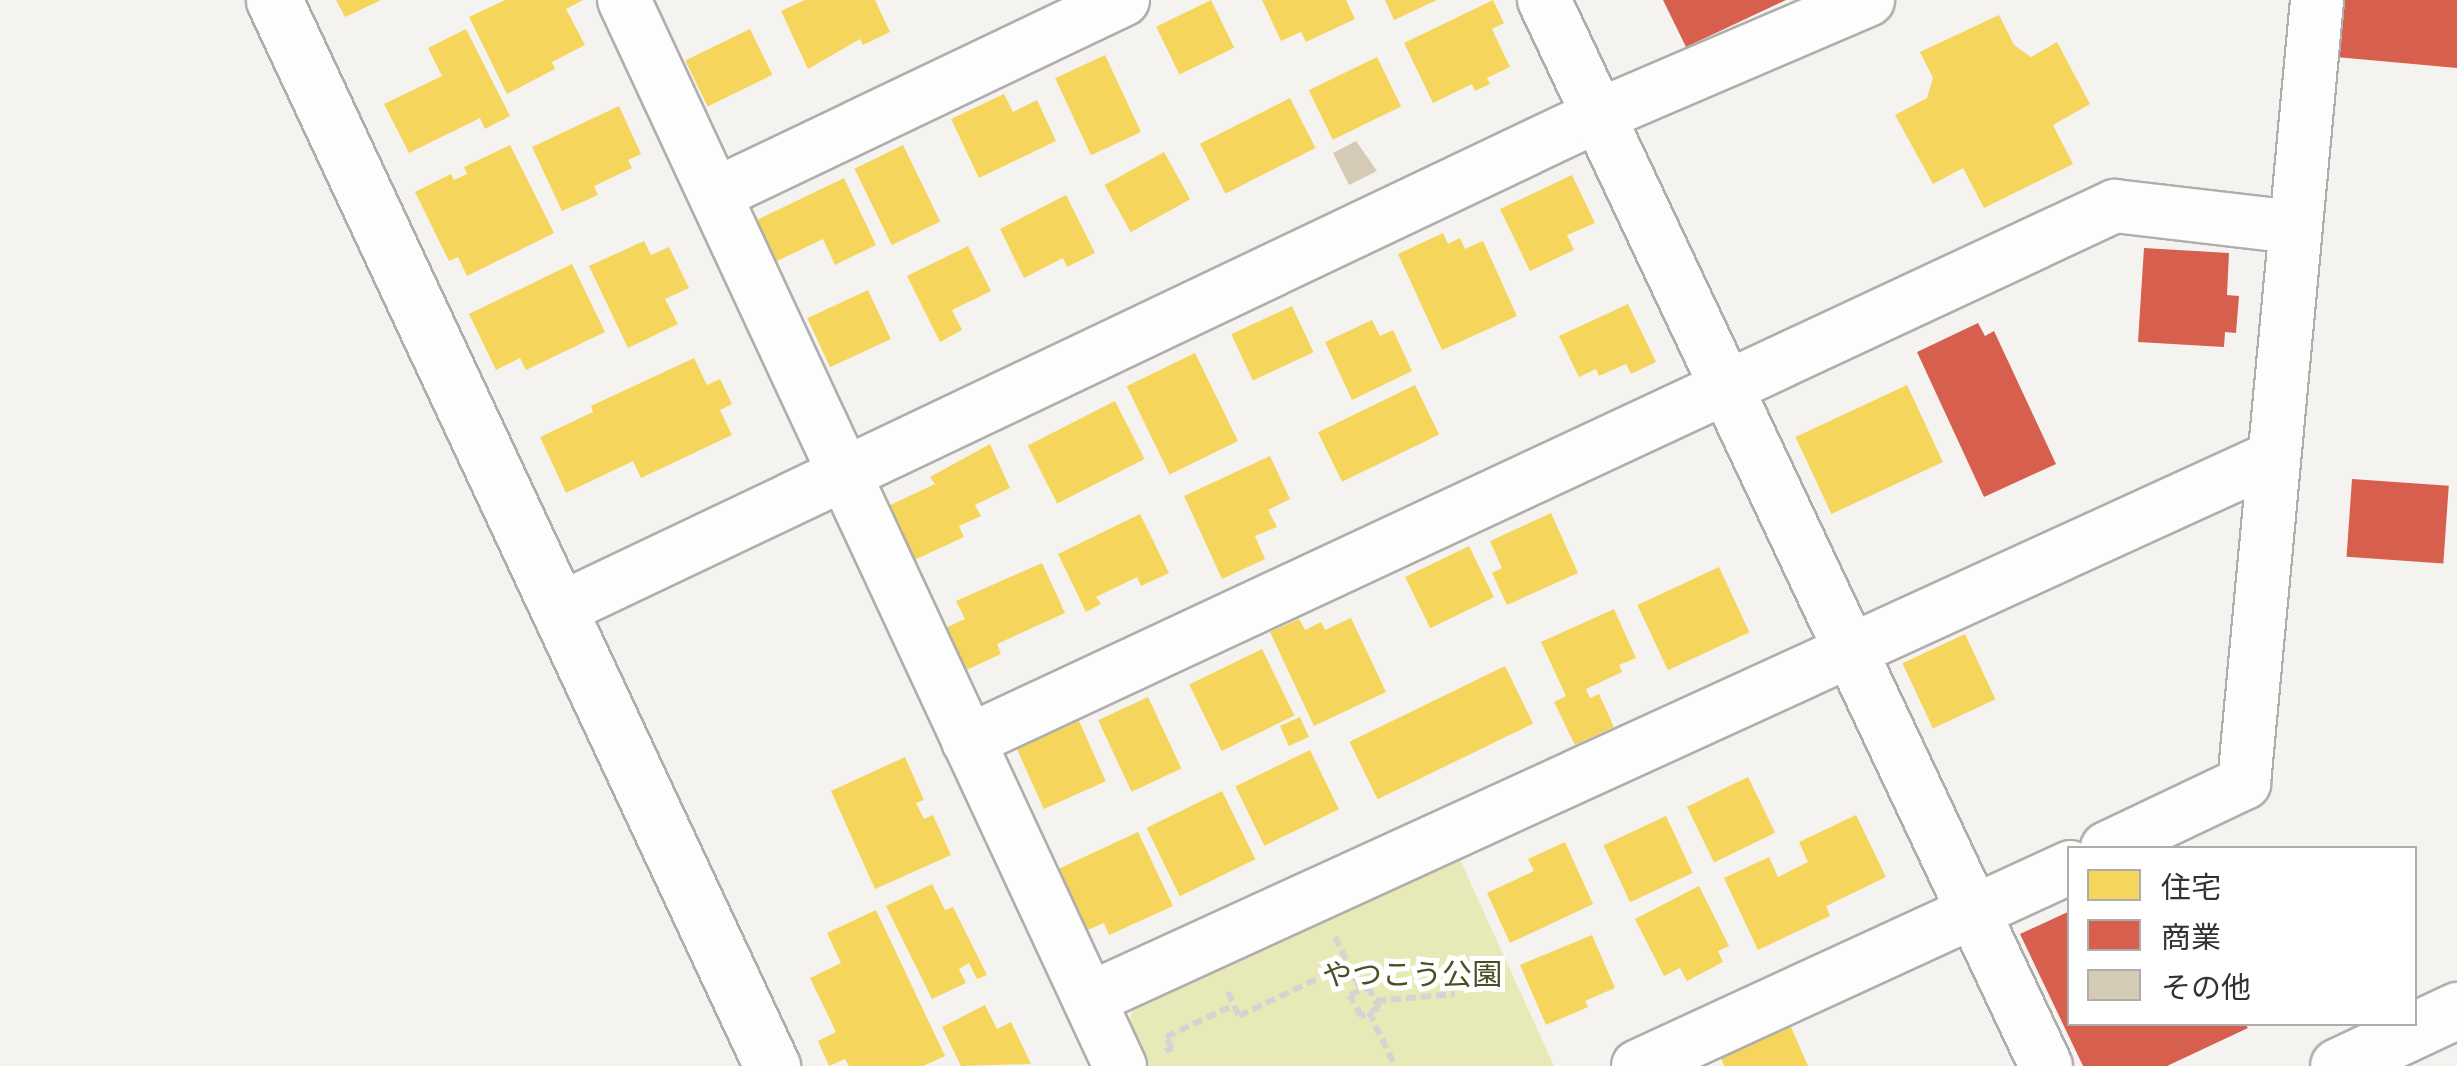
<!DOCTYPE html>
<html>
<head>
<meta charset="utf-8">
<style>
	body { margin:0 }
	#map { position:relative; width:2457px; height:1066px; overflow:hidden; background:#f5f3f0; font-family:"Fira Sans Condensed","Noto Sans JP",sans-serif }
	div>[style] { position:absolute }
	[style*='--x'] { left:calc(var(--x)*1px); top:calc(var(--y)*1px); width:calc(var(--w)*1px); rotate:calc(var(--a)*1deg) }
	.green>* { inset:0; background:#e7eab6 }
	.homes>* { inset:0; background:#f6d55c; transform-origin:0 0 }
	.shops>* { inset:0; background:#d6604d; transform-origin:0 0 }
	.building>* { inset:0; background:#d4cab5 }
	.path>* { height:6px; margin-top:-3px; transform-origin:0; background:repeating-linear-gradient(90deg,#d4d4d2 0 10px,transparent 0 15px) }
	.roads { filter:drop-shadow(2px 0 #b0aeac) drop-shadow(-2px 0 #b0aeac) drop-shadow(0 2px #b0aeac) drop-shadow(0 -2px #b0aeac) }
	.street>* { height:52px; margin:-26px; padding:0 26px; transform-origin:26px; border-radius:26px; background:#fefdfd }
	.secondary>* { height:55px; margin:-27.5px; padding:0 27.5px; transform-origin:27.5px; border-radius:27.5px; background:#fefdfd }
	span { translate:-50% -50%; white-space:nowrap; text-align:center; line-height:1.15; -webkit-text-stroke:10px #fff; paint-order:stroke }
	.park-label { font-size:30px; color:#4c4f24 }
	.legend { position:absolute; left:2067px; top:846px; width:350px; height:180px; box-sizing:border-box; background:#fff; border:2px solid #adadac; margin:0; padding:12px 18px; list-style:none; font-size:30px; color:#33322f }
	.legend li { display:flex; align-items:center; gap:20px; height:50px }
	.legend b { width:50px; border:2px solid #adadac }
</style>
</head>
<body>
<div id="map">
	<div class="green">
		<i style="clip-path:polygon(1457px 853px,1554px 1066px,1140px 1066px,1127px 1037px,1134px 999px)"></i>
	</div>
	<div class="homes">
		<i style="clip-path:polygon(336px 0,381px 0,345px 17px)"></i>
		<i style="clip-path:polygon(505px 0,583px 0,566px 9px,585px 45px,552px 62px,555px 69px,507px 94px,469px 17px)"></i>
		<i style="clip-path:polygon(805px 0,875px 0,890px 32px,863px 45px,860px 39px,808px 69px,781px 11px)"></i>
		<i style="left:1211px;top:0;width:53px;height:61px;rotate:64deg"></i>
		<i style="clip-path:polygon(1262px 0,1346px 0,1355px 19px,1306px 42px,1301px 32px,1281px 41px)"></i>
		<i style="clip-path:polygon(1385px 0,1437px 0,1394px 20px)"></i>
		<i style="clip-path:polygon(1493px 0,1504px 23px,1492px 29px,1510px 67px,1487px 78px,1490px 84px,1475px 91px,1472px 84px,1433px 103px,1404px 43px)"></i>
		<i style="clip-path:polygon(1999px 15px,2014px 45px,2031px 57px,2057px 42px,2090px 104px,2053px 125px,2073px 164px,1984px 208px,1963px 168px,1933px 184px,1895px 115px,1927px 98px,1933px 78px,1920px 52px)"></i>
		<i style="clip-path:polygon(466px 29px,510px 116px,485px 129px,480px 118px,409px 153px,384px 104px,442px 76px,428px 48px)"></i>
		<i style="left:750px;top:29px;width:51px;height:72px;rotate:64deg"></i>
		<i style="left:1105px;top:55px;width:85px;height:55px;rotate:65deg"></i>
		<i style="left:1377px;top:57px;width:55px;height:76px;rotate:64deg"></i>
		<i style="clip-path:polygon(1004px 94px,1013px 112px,1037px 100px,1056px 141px,979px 178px,951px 119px)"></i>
		<i style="left:1290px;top:98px;width:56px;height:101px;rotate:63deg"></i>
		<i style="clip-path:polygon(619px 106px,641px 154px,628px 160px,632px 168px,594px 186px,598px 195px,562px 211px,532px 147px)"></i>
		<i style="clip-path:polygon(510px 145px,554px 233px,467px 276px,458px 257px,449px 261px,415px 192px,451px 174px,454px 180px,467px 174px,464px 167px)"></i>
		<i style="left:903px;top:145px;width:85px;height:54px;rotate:64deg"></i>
		<i style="left:1164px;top:152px;width:54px;height:68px;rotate:61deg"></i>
		<i style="clip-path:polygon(1572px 175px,1595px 223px,1567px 235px,1574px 250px,1530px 271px,1500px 209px)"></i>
		<i style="clip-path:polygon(844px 178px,876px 245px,835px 265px,823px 239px,777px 261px,757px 220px)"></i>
		<i style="clip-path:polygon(1066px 195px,1095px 253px,1067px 267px,1063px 258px,1024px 278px,1000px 229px)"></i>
		<i style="clip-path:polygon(1443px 233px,1448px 244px,1460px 238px,1465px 249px,1483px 241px,1517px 316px,1442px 350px,1398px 254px)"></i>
		<i style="clip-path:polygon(644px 241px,651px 255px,669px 247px,689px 288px,665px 299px,678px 324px,628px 348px,589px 266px)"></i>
		<i style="clip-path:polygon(968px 246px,991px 291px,952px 310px,962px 330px,940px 342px,907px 276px)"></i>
		<i style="clip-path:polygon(572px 264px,605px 332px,526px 370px,520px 358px,496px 370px,469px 314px)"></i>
		<i style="left:868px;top:290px;width:54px;height:67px;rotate:65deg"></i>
		<i style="clip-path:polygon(1628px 304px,1656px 362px,1631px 374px,1626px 364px,1599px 376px,1596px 369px,1579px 377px,1559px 336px)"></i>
		<i style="left:1292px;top:306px;width:51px;height:67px;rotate:65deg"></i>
		<i style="clip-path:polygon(1372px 320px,1380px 336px,1393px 330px,1412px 371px,1352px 400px,1325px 342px)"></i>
		<i style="left:1195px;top:353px;width:98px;height:76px;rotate:64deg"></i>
		<i style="clip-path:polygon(694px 358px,707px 385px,720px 379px,732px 404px,720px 410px,732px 435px,641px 478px,633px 461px,566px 493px,540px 437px,593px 412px,591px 406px)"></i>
		<i style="left:1415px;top:385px;width:55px;height:108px;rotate:64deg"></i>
		<i style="left:1907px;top:385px;width:85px;height:123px;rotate:65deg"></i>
		<i style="left:1115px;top:401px;width:65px;height:98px;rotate:63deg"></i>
		<i style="clip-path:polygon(990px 444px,1010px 488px,975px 505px,981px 516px,959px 526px,964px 537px,912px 561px,886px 507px,935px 484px,930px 477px)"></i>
		<i style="clip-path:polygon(1270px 456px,1290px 499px,1268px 510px,1277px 527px,1255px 536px,1265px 559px,1222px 579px,1184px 496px)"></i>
		<i style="clip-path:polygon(1551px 513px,1578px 573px,1507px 605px,1492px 573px,1502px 568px,1490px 541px)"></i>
		<i style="clip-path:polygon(1140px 514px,1169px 573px,1141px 586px,1137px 577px,1096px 597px,1101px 604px,1086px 612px,1058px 554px)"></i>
		<i style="left:1469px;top:546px;width:57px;height:71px;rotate:64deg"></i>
		<i style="clip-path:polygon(1042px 563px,1065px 613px,997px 644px,1001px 654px,964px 671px,945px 628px,965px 619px,956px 601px)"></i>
		<i style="left:1719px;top:567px;width:72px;height:90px;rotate:65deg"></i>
		<i style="clip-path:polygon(1614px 609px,1636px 658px,1619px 665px,1622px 672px,1586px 689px,1590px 698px,1599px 694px,1614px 727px,1575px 745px,1554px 702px,1566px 696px,1541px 642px)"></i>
		<i style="clip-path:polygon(1351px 618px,1386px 692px,1314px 726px,1270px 632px,1299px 619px,1305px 630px,1321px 622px,1325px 630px)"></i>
		<i style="left:1965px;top:634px;width:72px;height:69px;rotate:65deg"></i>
		<i style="left:1262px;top:649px;width:74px;height:81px;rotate:64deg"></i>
		<i style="left:1505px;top:666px;width:64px;height:173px;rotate:64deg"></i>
		<i style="left:1148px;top:697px;width:79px;height:55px;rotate:65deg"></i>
		<i style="left:1300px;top:717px;width:22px;height:22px;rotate:66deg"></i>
		<i style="left:1079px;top:721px;width:66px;height:68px;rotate:66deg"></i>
		<i style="left:1310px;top:750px;width:66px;height:83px;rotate:64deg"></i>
		<i style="clip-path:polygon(905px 757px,924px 800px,916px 803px,924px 819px,933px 815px,951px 855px,875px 889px,831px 791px)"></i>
		<i style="left:1748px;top:777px;width:62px;height:68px;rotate:64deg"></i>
		<i style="left:1222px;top:791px;width:76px;height:84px;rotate:64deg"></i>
		<i style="clip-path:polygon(1856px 815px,1886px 877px,1826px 906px,1830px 916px,1758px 950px,1724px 878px,1769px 857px,1778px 877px,1808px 862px,1799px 842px)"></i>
		<i style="left:1666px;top:816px;width:63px;height:69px;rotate:65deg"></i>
		<i style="clip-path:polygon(1138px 832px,1173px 906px,1109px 935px,1104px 923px,1085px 931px,1056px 870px)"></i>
		<i style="clip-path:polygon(1565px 842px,1593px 904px,1510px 943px,1487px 893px,1534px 871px,1528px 859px)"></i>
		<i style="clip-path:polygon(932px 884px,945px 910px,953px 907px,987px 975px,977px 979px,969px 963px,959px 969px,966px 983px,932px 999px,886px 906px)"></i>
		<i style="clip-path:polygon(1699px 886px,1729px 946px,1718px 951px,1723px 962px,1687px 981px,1680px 968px,1664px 976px,1635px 919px)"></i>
		<i style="clip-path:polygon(876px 910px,945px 1056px,923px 1066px,849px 1066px,845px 1059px,829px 1066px,818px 1041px,836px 1032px,810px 978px,841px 963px,827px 933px)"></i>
		<i style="clip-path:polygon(1592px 935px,1615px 988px,1585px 1001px,1588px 1007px,1546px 1025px,1520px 965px)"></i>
		<i style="clip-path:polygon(985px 1005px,997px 1029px,1011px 1022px,1031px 1064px,961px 1066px,942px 1027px)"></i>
		<i style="clip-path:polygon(1791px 1027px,1808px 1066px,1724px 1066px,1721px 1058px)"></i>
	</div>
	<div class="shops">
		<i style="clip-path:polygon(1663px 0,1786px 0,1686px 47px)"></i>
		<i style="clip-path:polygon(2341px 0,2457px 0,2457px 68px,2336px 57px)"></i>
		<i style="clip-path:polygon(2144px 248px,2229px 253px,2227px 295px,2239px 296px,2236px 333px,2225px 332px,2224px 347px,2138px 342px)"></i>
		<i style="clip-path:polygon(1978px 323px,1985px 336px,1994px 331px,2056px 464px,1984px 497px,1917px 352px)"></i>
		<i style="left:2352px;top:479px;width:97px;height:78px;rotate:4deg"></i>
		<i style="clip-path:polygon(2070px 911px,2070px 1024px,2245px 1024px,2248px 1028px,2167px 1066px,2083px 1066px,2020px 934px)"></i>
	</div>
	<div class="building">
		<i style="clip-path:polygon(1356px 141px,1377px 171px,1349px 185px,1333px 153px)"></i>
	</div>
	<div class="path">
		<i style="--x:1335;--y:937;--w:59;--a:63.9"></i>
		<i style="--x:1368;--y:987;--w:24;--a:62"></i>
		<i style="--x:1379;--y:1008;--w:20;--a:156"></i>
		<i style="--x:1361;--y:1016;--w:24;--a:-118"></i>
		<i style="--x:1350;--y:995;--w:20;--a:-24"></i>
		<i style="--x:1228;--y:992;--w:26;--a:65"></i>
		<i style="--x:1239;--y:1016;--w:121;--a:-25.5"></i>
		<i style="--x:1376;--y:1001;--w:79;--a:-5.1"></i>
		<i style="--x:1369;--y:1012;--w:60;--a:64.3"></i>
		<i style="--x:1165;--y:1051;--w:8;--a:-23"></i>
		<i style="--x:1172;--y:1048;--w:13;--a:-119"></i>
		<i style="--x:1166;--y:1037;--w:75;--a:-25.2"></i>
	</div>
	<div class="roads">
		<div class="street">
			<i style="--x:624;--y:0;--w:1176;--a:65.05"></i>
			<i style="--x:1544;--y:0;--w:1178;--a:64.78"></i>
			<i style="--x:716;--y:194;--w:451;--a:-25.5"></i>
			<i style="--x:558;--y:610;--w:1150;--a:-25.43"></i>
			<i style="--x:1597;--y:116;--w:295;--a:-23.2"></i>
			<i style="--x:968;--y:741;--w:1266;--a:-25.01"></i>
			<i style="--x:2115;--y:206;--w:181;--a:6.7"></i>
			<i style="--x:2107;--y:848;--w:152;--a:-25.4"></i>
			<i style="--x:2244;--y:783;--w:786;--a:-84.67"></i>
			<i style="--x:1089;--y:999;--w:1301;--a:-24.58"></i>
			<i style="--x:1638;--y:1066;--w:476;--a:-24.7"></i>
		</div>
		<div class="secondary">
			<i style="--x:274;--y:0;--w:1177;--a:64.96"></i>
			<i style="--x:2338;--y:1066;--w:132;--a:-25.2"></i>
		</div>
	</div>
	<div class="park-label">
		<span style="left:1412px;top:975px">やつこう公園</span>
	</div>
	<ul class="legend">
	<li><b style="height:28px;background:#f6d55c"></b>住宅</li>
	<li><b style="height:28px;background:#d6604d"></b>商業</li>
	<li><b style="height:28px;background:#d4cab5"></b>その他</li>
	</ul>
</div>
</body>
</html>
